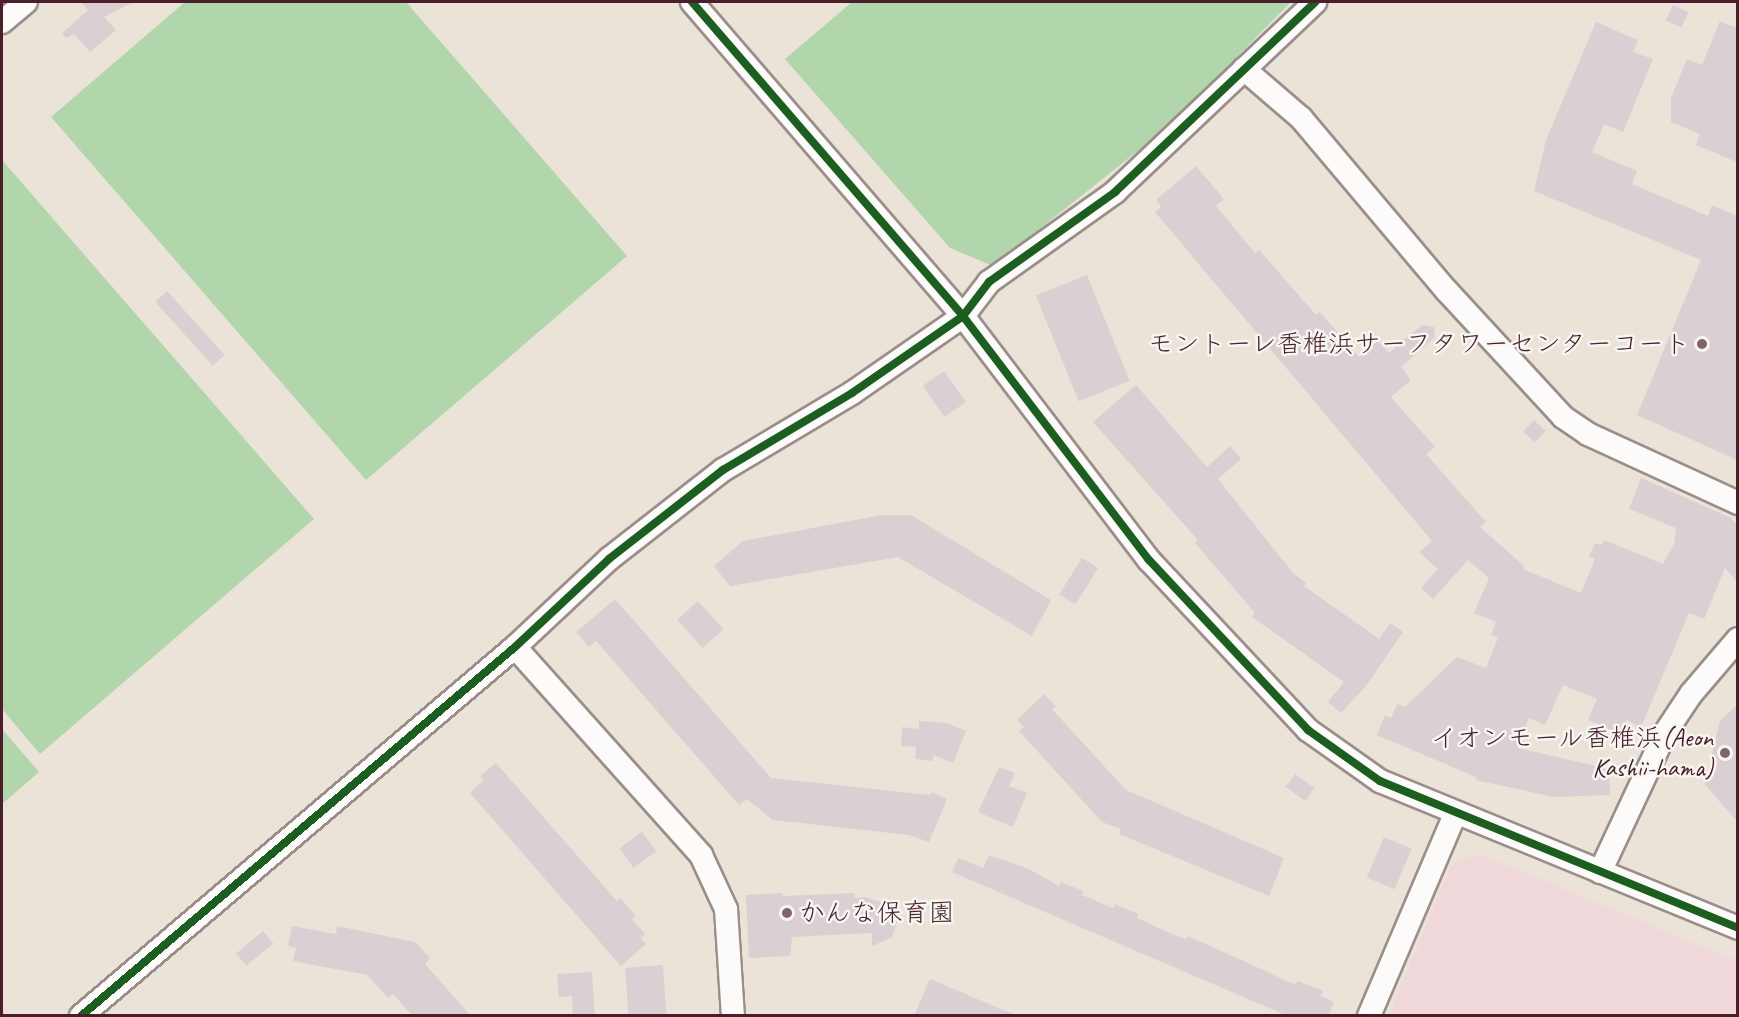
<!DOCTYPE html>
<html>
<head>
<meta charset="utf-8">
<style>
	body { margin:0 }
	#map { position:relative; width:1739px; height:1017px; overflow:hidden; background:#ebe3d7; font-family:Caveat,"Klee One",sans-serif }
	div>[style] { position:absolute }
	[style*='--x'] { left:calc(var(--x)*1px); top:calc(var(--y)*1px); width:calc(var(--w)*1px); rotate:calc(var(--a)*1deg) }
	.built>* { inset:0; background:#f0d8da }
	.green>* { inset:0; background:#b2d6ac }
	.building>* { inset:0; background:#dacfd2; transform-origin:0 0 }
	.roads { filter:drop-shadow(2px 0 #9a8e8b) drop-shadow(-2px 0 #9a8e8b) drop-shadow(0 2px #9a8e8b) drop-shadow(0 -2px #9a8e8b) }
	.minor>* { height:22px; margin:-11px; padding:0 11px; transform-origin:11px; border-radius:11px; background:#fcfbf9 }
	.cycleway>* { height:8px; margin:-4px; padding:0 4px; transform-origin:4px; border-radius:4px; background:#1b5e20 }
	.dots>* { width:16px; height:16px; translate:-50% -50%; box-sizing:border-box; border:3px solid #f6f6f2; border-radius:50% }
	span { translate:-50% -50%; white-space:nowrap; text-align:center; line-height:1.15; -webkit-text-stroke:5px #f6f6f2; paint-order:stroke }
	.poi-label { font-size:26px; color:#4a1f2b }
	.right { translate:-100% -50%; text-align:right }
	.left { translate:0 -50%; text-align:left }
	.frame { position:absolute; inset:0; border:3px solid #4a1f2b; pointer-events:none }
</style>
</head>
<body>
<div id="map">
	<div class="built">
		<i style="clip-path:polygon(1480px 854px,1737px 961px,1737px 1015px,1389px 1015px,1451px 865px)"></i>
	</div>
	<div class="green">
		<i style="clip-path:polygon(185px 2px,406px 2px,627px 256px,366px 480px,51px 117px)"></i>
		<i style="clip-path:polygon(852px 2px,1291px 2px,1163px 131px,993px 266px,950px 248px,785px 59px)"></i>
		<i style="clip-path:polygon(2px 160px,314px 519px,40px 754px,2px 709px)"></i>
		<i style="clip-path:polygon(2px 729px,39px 772px,2px 804px)"></i>
	</div>
	<div class="building">
		<i style="clip-path:polygon(81px 2px,133px 2px,104px 17px,116px 30px,90px 52px,74px 34px,66px 38px,62px 33px,88px 10px)"></i>
		<i style="left:1673px;top:5px;width:17px;height:17px;rotate:25deg"></i>
		<i style="clip-path:polygon(1720px 21px,1737px 28px,1737px 162px,1696px 145px,1700px 134px,1671px 122px,1671px 98px,1687px 59px,1702px 65px)"></i>
		<i style="clip-path:polygon(1596px 22px,1638px 40px,1633px 52px,1653px 59px,1623px 132px,1604px 124px,1592px 152px,1637px 171px,1632px 184px,1708px 216px,1712px 205px,1737px 216px,1737px 460px,1637px 415px,1701px 260px,1534px 191px,1546px 140px)"></i>
		<i style="clip-path:polygon(1196px 166px,1224px 199px,1216px 206px,1255px 253px,1259px 250px,1316px 315px,1320px 312px,1359px 357px,1378px 341px,1389px 353px,1422px 325px,1434px 327px,1435px 337px,1401px 367px,1411px 380px,1391px 397px,1435px 447px,1426px 454px,1486px 522px,1480px 527px,1524px 566px,1523px 569px,1581px 593px,1595px 559px,1589px 556px,1595px 543px,1602px 545px,1604px 540px,1663px 564px,1674px 544px,1676px 528px,1629px 509px,1641px 478px,1731px 518px,1737px 525px,1737px 582px,1725px 568px,1704px 619px,1689px 613px,1641px 727px,1626px 720px,1620px 734px,1588px 720px,1597px 699px,1563px 685px,1545px 725px,1529px 718px,1517px 748px,1609px 769px,1610px 795px,1553px 797px,1476px 780px,1476px 777px,1377px 735px,1385px 715px,1391px 718px,1397px 704px,1405px 707px,1457px 657px,1486px 668px,1498px 638px,1491px 635px,1496px 622px,1474px 613px,1489px 578px,1468px 560px,1433px 599px,1421px 588px,1438px 569px,1419px 552px,1432px 541px,1155px 212px,1161px 207px,1156px 200px)"></i>
		<i style="left:1087px;top:275px;width:114px;height:55px;rotate:68deg"></i>
		<i style="left:167px;top:291px;width:86px;height:16px;rotate:48deg"></i>
		<i style="left:944px;top:371px;width:38px;height:26px;rotate:55deg"></i>
		<i style="clip-path:polygon(1136px 385px,1207px 467px,1230px 446px,1241px 459px,1218px 479px,1293px 573px,1306px 583px,1304px 586px,1379px 639px,1390px 623px,1403px 632px,1366px 686px,1341px 713px,1328px 702px,1344px 682px,1252px 617px,1255px 613px,1195px 543px,1198px 540px,1093px 422px)"></i>
		<i style="left:1534px;top:420px;width:16px;height:16px;rotate:43deg"></i>
		<i style="clip-path:polygon(882px 515px,911px 515px,1051px 600px,1032px 636px,898px 557px,730px 586px,714px 566px,743px 541px)"></i>
		<i style="left:1082px;top:558px;width:19px;height:43px;rotate:32deg"></i>
		<i style="clip-path:polygon(615px 599px,771px 778px,930px 795px,932px 792px,947px 799px,929px 842px,909px 835px,773px 820px,747px 799px,739px 805px,596px 641px,589px 647px,576px 632px)"></i>
		<i style="left:698px;top:601px;width:38px;height:28px;rotate:48deg"></i>
		<i style="clip-path:polygon(1044px 694px,1056px 706px,1052px 709px,1126px 790px,1284px 858px,1269px 896px,1119px 834px,1121px 829px,1102px 822px,1019px 731px,1024px 727px,1017px 720px)"></i>
		<i style="clip-path:polygon(1737px 705px,1737px 821px,1705px 785px,1720px 721px)"></i>
		<i style="clip-path:polygon(919px 721px,947px 723px,966px 731px,953px 763px,933px 755px,933px 761px,915px 759px,916px 747px,901px 746px,902px 727px,919px 729px)"></i>
		<i style="clip-path:polygon(496px 763px,617px 901px,620px 898px,636px 916px,632px 919px,645px 934px,641px 938px,646px 944px,621px 966px,470px 793px,484px 780px,480px 776px)"></i>
		<i style="clip-path:polygon(999px 767px,1015px 773px,1009px 786px,1027px 793px,1013px 827px,978px 812px)"></i>
		<i style="left:1295px;top:774px;width:24px;height:16px;rotate:36deg"></i>
		<i style="left:642px;top:832px;width:24px;height:28px;rotate:54deg"></i>
		<i style="left:1384px;top:837px;width:30px;height:44px;rotate:23deg"></i>
		<i style="clip-path:polygon(989px 855px,1029px 869px,1059px 886px,1061px 882px,1083px 891px,1082px 895px,1113px 908px,1115px 904px,1138px 914px,1137px 918px,1172px 934px,1186px 939px,1188px 936px,1296px 985px,1297px 981px,1323px 991px,1321px 996px,1334px 1002px,1328px 1016px,1288px 1016px,952px 872px,958px 858px,983px 868px)"></i>
		<i style="clip-path:polygon(783px 893px,783px 896px,855px 893px,855px 898px,866px 897px,891px 906px,898px 919px,892px 937px,872px 946px,872px 933px,792px 937px,790px 956px,749px 958px,746px 895px)"></i>
		<i style="clip-path:polygon(292px 926px,336px 934px,337px 926px,415px 942px,430px 958px,425px 964px,471px 1016px,413px 1016px,393px 994px,388px 998px,367px 975px,293px 961px,296px 948px,288px 946px)"></i>
		<i style="left:263px;top:931px;width:16px;height:35px;rotate:50deg"></i>
		<i style="left:663px;top:965px;width:51px;height:38px;rotate:86deg"></i>
		<i style="clip-path:polygon(592px 972px,595px 1016px,573px 1016px,572px 996px,559px 997px,557px 974px)"></i>
		<i style="clip-path:polygon(930px 979px,1015px 1015px,1015px 1016px,914px 1016px)"></i>
	</div>
	<div class="roads">
		<div class="minor">
			<i style="--x:692;--y:2;--w:415;--a:49.2"></i>
			<i style="--x:963;--y:316;--w:307;--a:52.7"></i>
			<i style="--x:1149;--y:560;--w:233;--a:46.9"></i>
			<i style="--x:1308;--y:730;--w:88;--a:35.3"></i>
			<i style="--x:1380;--y:781;--w:387;--a:22.3"></i>
			<i style="--x:2;--y:22;--w:31;--a:-40"></i>
			<i style="--x:1244;--y:69;--w:75;--a:40.7"></i>
			<i style="--x:1301;--y:118;--w:225;--a:49.9"></i>
			<i style="--x:1446;--y:290;--w:173;--a:47.3"></i>
			<i style="--x:1563;--y:417;--w:30;--a:34"></i>
			<i style="--x:1588;--y:434;--w:165;--a:24.7"></i>
			<i style="--x:515;--y:647;--w:279;--a:48.2"></i>
			<i style="--x:701;--y:855;--w:60;--a:65.2"></i>
			<i style="--x:726;--y:909;--w:107;--a:86.3"></i>
			<i style="--x:1600;--y:872;--w:153;--a:-64.9"></i>
			<i style="--x:1665;--y:733;--w:47;--a:-56.3"></i>
			<i style="--x:1691;--y:694;--w:72;--a:-49.5"></i>
			<i style="--x:81;--y:1016;--w:570;--a:-40.37"></i>
			<i style="--x:515;--y:647;--w:129;--a:-43.1"></i>
			<i style="--x:609;--y:559;--w:145;--a:-38"></i>
			<i style="--x:723;--y:470;--w:150;--a:-30.8"></i>
			<i style="--x:852;--y:393;--w:135;--a:-34.7"></i>
			<i style="--x:963;--y:316;--w:43;--a:-52.6"></i>
			<i style="--x:989;--y:282;--w:155;--a:-35.5"></i>
			<i style="--x:1115;--y:192;--w:276;--a:-43.5"></i>
			<i style="--x:1369;--y:1016;--w:220;--a:-66.9"></i>
		</div>
	</div>
	<div class="cycleway">
		<i style="--x:692;--y:2;--w:415;--a:49.2"></i>
		<i style="--x:963;--y:316;--w:307;--a:52.7"></i>
		<i style="--x:1149;--y:560;--w:233;--a:46.9"></i>
		<i style="--x:1308;--y:730;--w:88;--a:35.3"></i>
		<i style="--x:1380;--y:781;--w:387;--a:22.3"></i>
		<i style="--x:81;--y:1016;--w:570;--a:-40.37"></i>
		<i style="--x:515;--y:647;--w:129;--a:-43.1"></i>
		<i style="--x:609;--y:559;--w:145;--a:-38"></i>
		<i style="--x:723;--y:470;--w:150;--a:-30.8"></i>
		<i style="--x:852;--y:393;--w:135;--a:-34.7"></i>
		<i style="--x:963;--y:316;--w:43;--a:-52.6"></i>
		<i style="--x:989;--y:282;--w:155;--a:-35.5"></i>
		<i style="--x:1115;--y:192;--w:276;--a:-43.5"></i>
	</div>
	<div class="dots">
		<i style="left:1702px;top:344px;background:#826467"></i>
		<i style="left:1725px;top:753px;background:#826467"></i>
		<i style="left:787px;top:913px;background:#826467"></i>
	</div>
	<div class="poi-label">
		<span class="right" style="left:1690px;top:344px">モントーレ香椎浜サーフタワーセンターコート</span>
		<span class="right" style="left:1713px;top:753px">イオンモール香椎浜(Aeon<br>Kashii-hama)</span>
		<span class="left" style="left:799px;top:913px">かんな保育園</span>
	</div>
	<div class="frame"></div>
</div>
</body>
</html>
